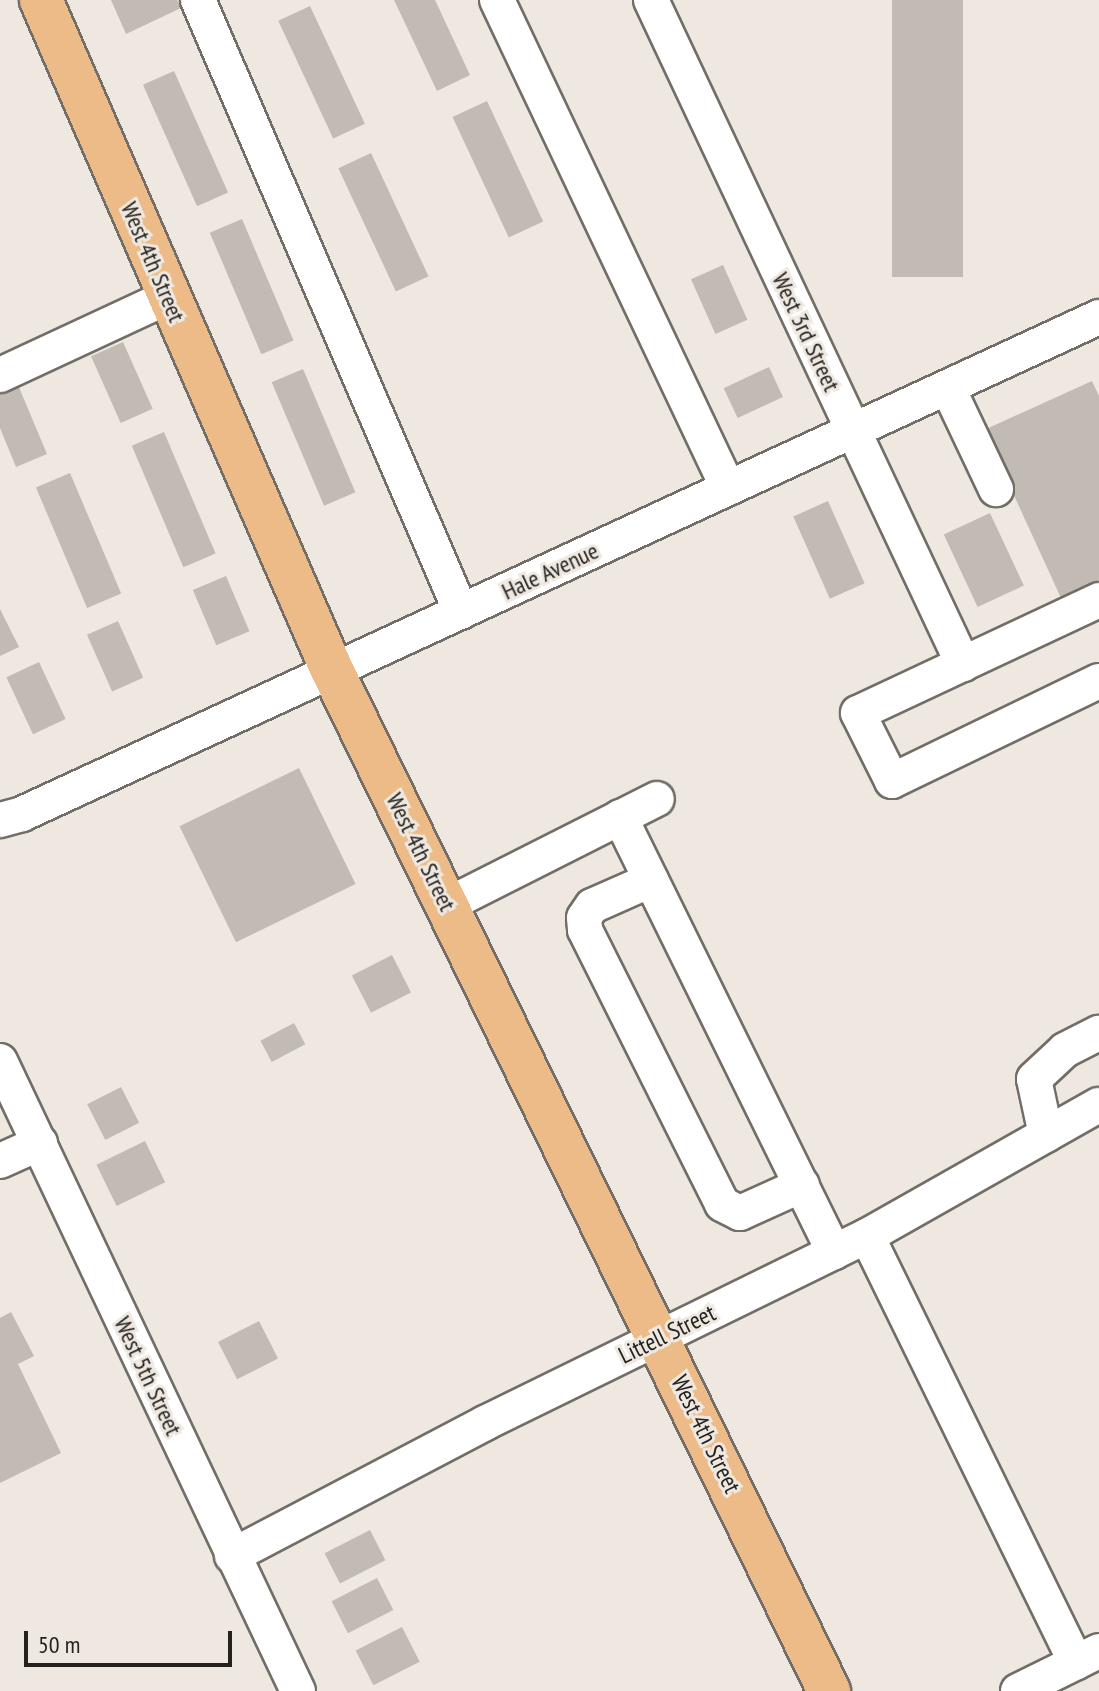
<!DOCTYPE html>
<html>
<head>
<meta charset="utf-8">
<style>
	body { margin:0 }
	#map { position:relative; width:1099px; height:1691px; overflow:hidden; background:#eee8e1; font-family:"PT Sans Narrow",sans-serif }
	div>[style] { position:absolute }
	[style*='--x'] { left:calc(var(--x)*1px); top:calc(var(--y)*1px); width:calc(var(--w)*1px); rotate:calc(var(--a)*1deg) }
	.building>* { inset:0; background:#c1bbb4; transform-origin:0 0 }
	.roads { filter:drop-shadow(2px 0 #726d66) drop-shadow(-2px 0 #726d66) drop-shadow(0 2px #726d66) drop-shadow(0 -2px #726d66) }
	.minor>* { height:34px; margin:-17px; padding:0 17px; transform-origin:17px; border-radius:17px; background:#fff }
	.major>* { height:42px; margin:-21px; padding:0 21px; transform-origin:21px; border-radius:21px; background:#ecbb88 }
	span { translate:-50% -50%; white-space:nowrap; text-align:center; line-height:1.15; -webkit-text-stroke:6px #eee8e1; paint-order:stroke }
	.street-label { font-size:24px; color:#24221f }
	.scale { position:absolute; left:24px; top:1631px; width:208px; height:36px; box-sizing:border-box; border:4px solid #24221f; border-top:0; padding-left:10px; font-size:24px; line-height:28px; white-space:nowrap; color:#24221f; -webkit-text-stroke:6px #eee8e1; paint-order:stroke }
</style>
</head>
<body>
<div id="map">
	<div class="building">
		<i style="clip-path:polygon(111px 0,177px 0,181px 8px,126px 34px)"></i>
		<i style="clip-path:polygon(394px 0,435px 0,470px 75px,437px 91px)"></i>
		<i style="left:892px;top:0;width:71px;height:277px"></i>
		<i style="left:310px;top:6px;width:130px;height:35px;rotate:65deg"></i>
		<i style="left:174px;top:71px;width:133px;height:34px;rotate:66deg"></i>
		<i style="left:487px;top:101px;width:133px;height:38px;rotate:65deg"></i>
		<i style="left:371px;top:153px;width:136px;height:36px;rotate:65deg"></i>
		<i style="left:242px;top:219px;width:132px;height:35px;rotate:67deg"></i>
		<i style="left:723px;top:265px;width:60px;height:35px;rotate:66deg"></i>
		<i style="left:123px;top:342px;width:73px;height:35px;rotate:66deg"></i>
		<i style="left:769px;top:367px;width:33px;height:50px;rotate:65deg"></i>
		<i style="left:303px;top:369px;width:134px;height:34px;rotate:67deg"></i>
		<i style="clip-path:polygon(1092px 381px,1099px 396px,1099px 580px,1061px 598px,984px 430px)"></i>
		<i style="clip-path:polygon(18px 385px,47px 454px,16px 467px,0 428px,0 393px)"></i>
		<i style="left:164px;top:432px;width:132px;height:35px;rotate:67deg"></i>
		<i style="left:70px;top:473px;width:131px;height:37px;rotate:67deg"></i>
		<i style="left:828px;top:501px;width:90px;height:38px;rotate:66deg"></i>
		<i style="left:990px;top:513px;width:80px;height:51px;rotate:65deg"></i>
		<i style="left:226px;top:576px;width:60px;height:36px;rotate:67deg"></i>
		<i style="clip-path:polygon(0 609px,19px 647px,0 656px)"></i>
		<i style="left:118px;top:621px;width:62px;height:34px;rotate:66deg"></i>
		<i style="left:39px;top:662px;width:63px;height:36px;rotate:65deg"></i>
		<i style="left:299px;top:768px;width:129px;height:133px;rotate:64deg"></i>
		<i style="left:392px;top:955px;width:42px;height:45px;rotate:63deg"></i>
		<i style="left:294px;top:1023px;width:24px;height:38px;rotate:62deg"></i>
		<i style="left:121px;top:1087px;width:40px;height:38px;rotate:63deg"></i>
		<i style="left:145px;top:1141px;width:46px;height:54px;rotate:64deg"></i>
		<i style="clip-path:polygon(11px 1312px,34px 1356px,18px 1364px,61px 1453px,0 1483px,0 1318px)"></i>
		<i style="left:259px;top:1321px;width:42px;height:46px;rotate:63deg"></i>
		<i style="left:370px;top:1530px;width:34px;height:51px;rotate:63deg"></i>
		<i style="left:377px;top:1578px;width:36px;height:51px;rotate:63deg"></i>
		<i style="left:402px;top:1627px;width:39px;height:52px;rotate:63deg"></i>
	</div>
	<div class="roads">
		<div class="minor">
			<i style="--x:198;--y:0;--w:666;--a:66.74"></i>
			<i style="--x:497;--y:0;--w:540;--a:64.67"></i>
			<i style="--x:651;--y:0;--w:734;--a:64.83"></i>
			<i style="--x:0;--y:375;--w:185;--a:-24.9"></i>
			<i style="--x:948;--y:388;--w:112;--a:64.6"></i>
			<i style="--x:1099;--y:600;--w:266;--a:154.9"></i>
			<i style="--x:858;--y:713;--w:76;--a:63.4"></i>
			<i style="--x:892;--y:781;--w:230;--a:-25.8"></i>
			<i style="--x:620;--y:817;--w:485;--a:63.8"></i>
			<i style="--x:0;--y:820;--w:23;--a:-15"></i>
			<i style="--x:22;--y:814;--w:1186;--a:-24.77"></i>
			<i style="--x:651;--y:880;--w:64;--a:156.2"></i>
			<i style="--x:592;--y:906;--w:14;--a:124"></i>
			<i style="--x:584;--y:918;--w:12;--a:85"></i>
			<i style="--x:585;--y:930;--w:306;--a:63.4"></i>
			<i style="--x:722;--y:1204;--w:20;--a:27"></i>
			<i style="--x:740;--y:1213;--w:68;--a:-24.3"></i>
			<i style="--x:447;--y:905;--w:235;--a:-26.8"></i>
			<i style="--x:0;--y:1061;--w:697;--a:64.69"></i>
			<i style="--x:1046;--y:1135;--w:57;--a:-102.1"></i>
			<i style="--x:1034;--y:1079;--w:42;--a:-43.1"></i>
			<i style="--x:1065;--y:1050;--w:38;--a:-27"></i>
			<i style="--x:0;--y:1161;--w:44;--a:-24.2"></i>
			<i style="--x:867;--y:1236;--w:475;--a:63.9"></i>
			<i style="--x:232;--y:1556;--w:286;--a:-27.7"></i>
			<i style="--x:485;--y:1423;--w:425;--a:-26.1"></i>
			<i style="--x:867;--y:1236;--w:266;--a:-29.5"></i>
			<i style="--x:1018;--y:1691;--w:90;--a:-26.3"></i>
		</div>
		<div class="major">
			<i style="--x:41;--y:0;--w:728;--a:66.53"></i>
			<i style="--x:331;--y:668;--w:1138;--a:64.04"></i>
		</div>
	</div>
	<div class="street-label">
		<span style="left:153px;top:262px;rotate:67deg">West 4th Street</span>
		<span style="left:806px;top:332px;rotate:65deg">West 3rd Street</span>
		<span style="left:550px;top:571px;rotate:-25deg">Hale Avenue</span>
		<span style="left:421px;top:852px;rotate:64deg">West 4th Street</span>
		<span style="left:667px;top:1334px;rotate:-26deg">Littell Street</span>
		<span style="left:148px;top:1376px;rotate:65deg">West 5th Street</span>
		<span style="left:706px;top:1434px;rotate:64deg">West 4th Street</span>
	</div>
	<div class="scale">50 m</div>
</div>
</body>
</html>
